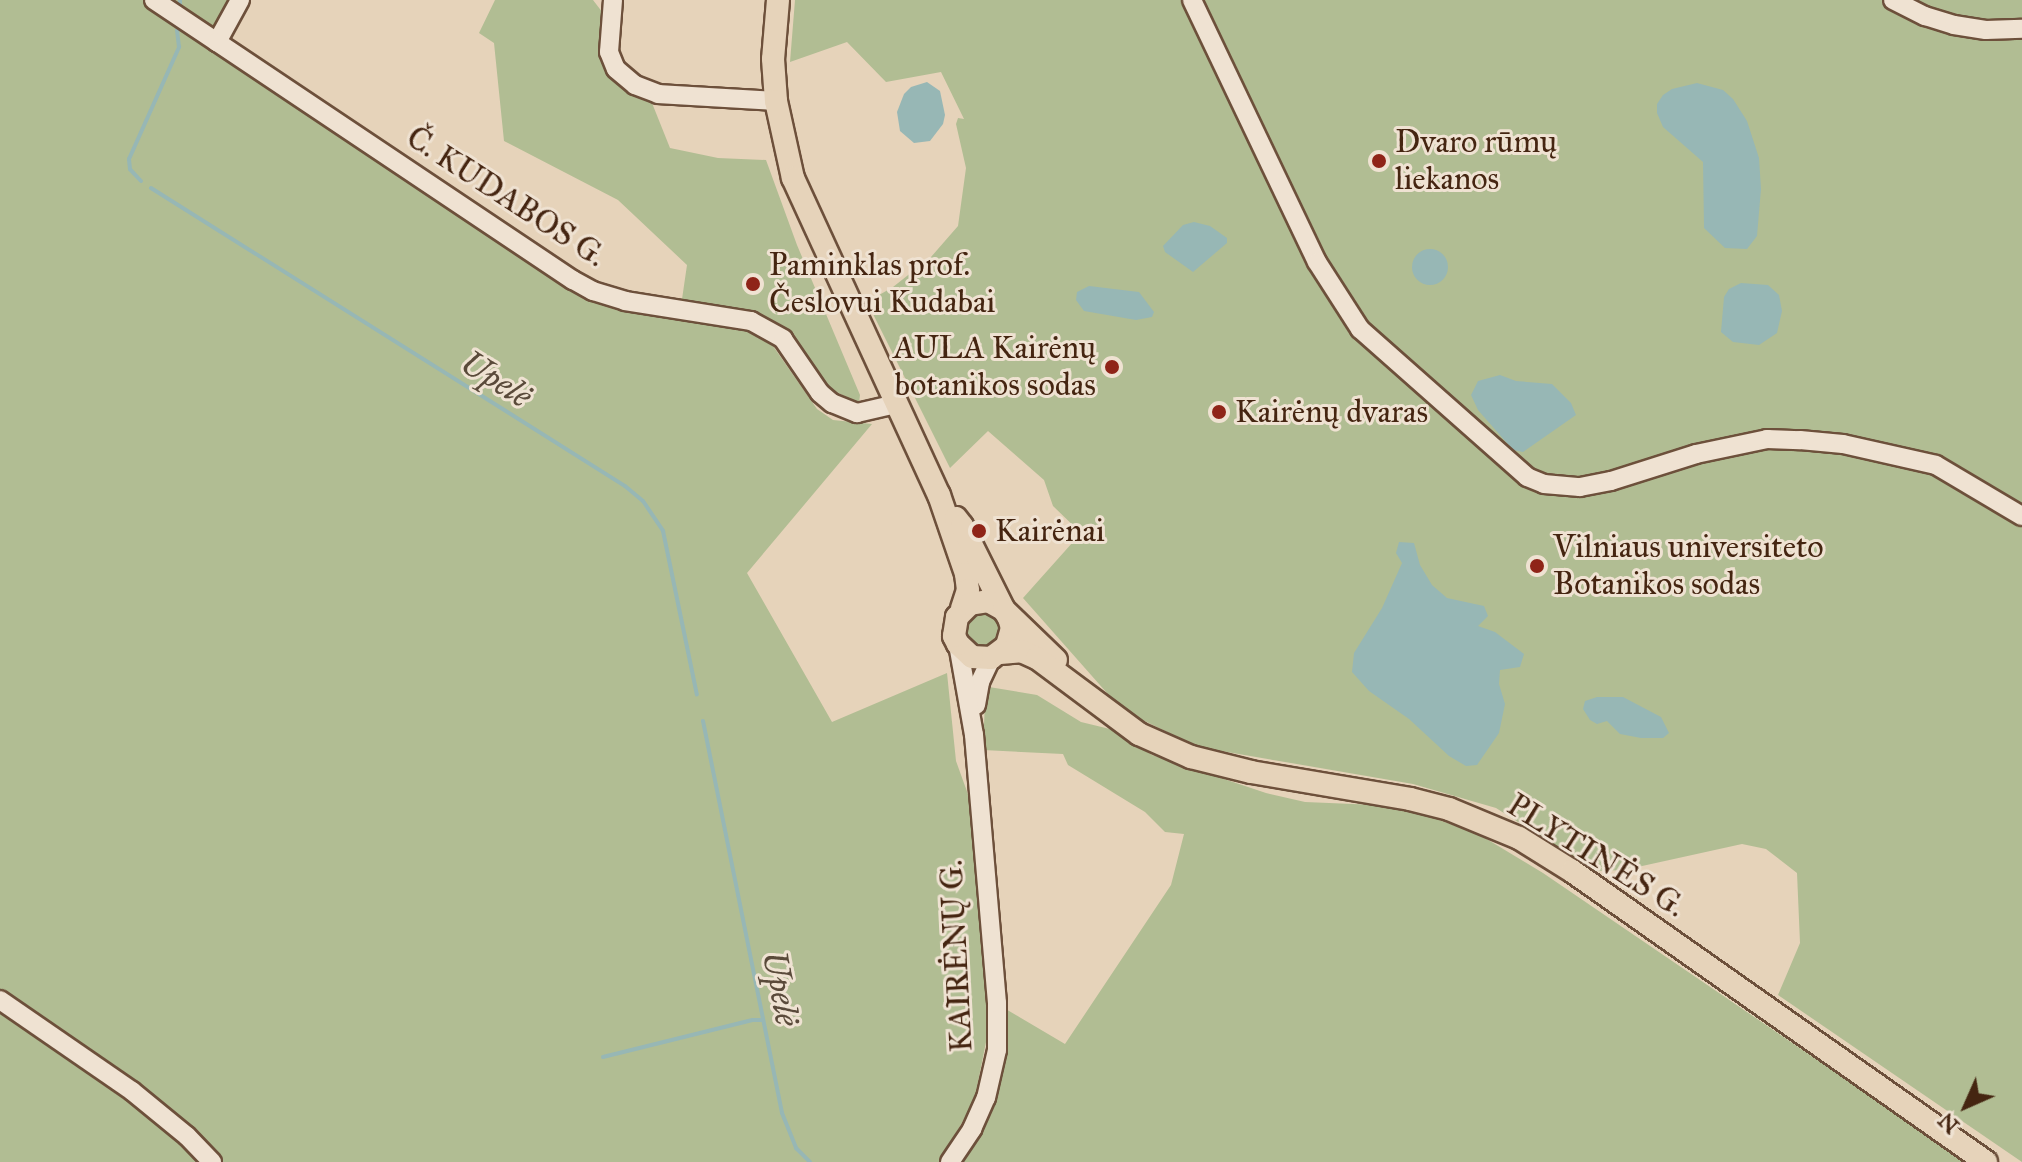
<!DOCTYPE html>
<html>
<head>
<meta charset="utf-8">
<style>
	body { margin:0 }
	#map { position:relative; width:2022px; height:1162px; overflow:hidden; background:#e6d3ba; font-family:"IM FELL Great Primer",serif }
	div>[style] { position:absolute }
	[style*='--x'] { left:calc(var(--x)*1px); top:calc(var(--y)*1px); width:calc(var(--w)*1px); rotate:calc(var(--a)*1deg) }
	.green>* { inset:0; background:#b1bd93 }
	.water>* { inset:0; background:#97b7b5 }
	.round { border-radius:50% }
	.stream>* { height:4px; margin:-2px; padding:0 2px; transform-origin:2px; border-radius:2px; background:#97b7b5 }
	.roads { filter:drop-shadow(2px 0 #6d503b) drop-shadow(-2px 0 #6d503b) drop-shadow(0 2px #6d503b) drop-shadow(0 -2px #6d503b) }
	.minor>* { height:18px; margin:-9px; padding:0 9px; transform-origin:9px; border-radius:9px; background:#efe2d2 }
	.major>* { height:22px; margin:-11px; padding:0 11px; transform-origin:11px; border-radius:11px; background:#e6d3ba }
	.dots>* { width:22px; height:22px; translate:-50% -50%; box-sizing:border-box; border:4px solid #efe2d2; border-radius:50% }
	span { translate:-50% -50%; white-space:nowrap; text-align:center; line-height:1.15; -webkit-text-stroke:6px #efe2d2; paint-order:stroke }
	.poi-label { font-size:32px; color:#452511 }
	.left { translate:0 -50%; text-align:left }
	.right { translate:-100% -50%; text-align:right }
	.street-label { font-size:32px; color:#452511 }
	.water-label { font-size:34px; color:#5a4a3a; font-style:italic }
	.north { position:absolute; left:1926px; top:1066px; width:80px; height:80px; -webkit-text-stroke:6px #efe2d2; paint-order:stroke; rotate:225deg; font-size:22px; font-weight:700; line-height:32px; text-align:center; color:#452511 }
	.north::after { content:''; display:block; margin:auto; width:28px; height:36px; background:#452511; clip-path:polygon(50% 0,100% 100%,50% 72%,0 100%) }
</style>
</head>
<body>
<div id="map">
	<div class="green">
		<i style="clip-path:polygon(0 0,230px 0,211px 47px,570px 283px,743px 329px,773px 346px,817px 409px,833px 420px,872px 424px,747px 573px,832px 722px,947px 673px,956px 761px,974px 811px,990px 1022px,974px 1102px,939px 1162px,0 1162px)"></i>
		<i style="clip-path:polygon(495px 0,593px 0,606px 17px,605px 56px,650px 98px,670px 148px,718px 158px,766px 160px,797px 245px,860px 395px,859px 403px,832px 390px,794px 340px,778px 326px,761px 318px,681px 306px,687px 265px,618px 200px,504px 141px,494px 43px,479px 33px)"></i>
		<i style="clip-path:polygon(795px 0,2022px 0,2022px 1162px,1778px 995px,1800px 943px,1797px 873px,1766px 849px,1742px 844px,1624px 870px,1596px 871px,1496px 808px,1413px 784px,1198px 747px,1122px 710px,1023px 598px,1081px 533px,1053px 506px,1044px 480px,988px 431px,950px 468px,867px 302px,893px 287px,931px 257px,958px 226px,966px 168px,956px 124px,958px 118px,964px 119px,941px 72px,886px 82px,847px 42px,790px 62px)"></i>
		<i style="clip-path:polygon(986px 610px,1000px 620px,1002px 637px,990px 649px,968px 646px,963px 624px,969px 614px)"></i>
		<i style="clip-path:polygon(989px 687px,1037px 695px,1081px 722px,1114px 730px,1152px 755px,1266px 793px,1305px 802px,1377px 805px,1423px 814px,1480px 835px,1543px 873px,1967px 1162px,959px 1162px,995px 1097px,1003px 1071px,1004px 1008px,1065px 1044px,1171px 885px,1184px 834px,1165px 832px,1145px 812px,1068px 765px,1063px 754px,983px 750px,985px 700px)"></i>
	</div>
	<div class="water">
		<i style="clip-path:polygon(927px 82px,940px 91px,945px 115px,943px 124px,930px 141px,914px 143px,900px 131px,897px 112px,904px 94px,911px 87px)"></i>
		<i style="clip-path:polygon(1697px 83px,1723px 90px,1733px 99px,1747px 121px,1759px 158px,1761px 189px,1757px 236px,1747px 249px,1725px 248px,1704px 228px,1703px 162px,1663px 127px,1657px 113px,1657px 104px,1663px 95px,1672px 89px)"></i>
		<i style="clip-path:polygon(1194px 222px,1210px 226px,1227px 238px,1227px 243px,1193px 272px,1165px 252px,1163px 246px,1183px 225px)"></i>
		<i class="round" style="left:1412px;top:249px;width:36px;height:36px"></i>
		<i style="clip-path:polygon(1741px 283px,1768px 285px,1779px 295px,1782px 311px,1777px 333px,1759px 345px,1733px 342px,1721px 332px,1724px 297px,1729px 289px)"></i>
		<i style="clip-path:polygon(1089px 286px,1139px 292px,1154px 312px,1152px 317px,1136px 320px,1084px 311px,1076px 300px,1077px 292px)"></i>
		<i style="clip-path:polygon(1500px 375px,1516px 381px,1552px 384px,1571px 403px,1576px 415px,1523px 452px,1513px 450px,1478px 410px,1471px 395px,1478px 381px)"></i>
		<i style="clip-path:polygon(1399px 542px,1414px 543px,1420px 565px,1432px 585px,1447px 598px,1484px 606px,1488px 616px,1478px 626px,1495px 632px,1524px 654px,1520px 667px,1500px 670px,1499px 684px,1505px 704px,1499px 733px,1477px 765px,1466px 766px,1449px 756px,1409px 719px,1369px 691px,1352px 672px,1354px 653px,1382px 608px,1402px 563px,1396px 553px)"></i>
		<i style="clip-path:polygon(1597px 697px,1623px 697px,1661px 717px,1669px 733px,1663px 738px,1641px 738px,1620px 734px,1607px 721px,1597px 724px,1590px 720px,1583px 709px,1585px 701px)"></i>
	</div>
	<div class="stream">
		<i style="--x:180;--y:6;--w:6;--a:-90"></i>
		<i style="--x:141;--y:181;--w:16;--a:-133"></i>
		<i style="--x:130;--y:169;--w:10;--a:-96"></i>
		<i style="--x:129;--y:159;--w:123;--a:-65.9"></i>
		<i style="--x:179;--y:47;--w:17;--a:-97"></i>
		<i style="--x:151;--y:188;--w:560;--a:32.16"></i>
		<i style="--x:625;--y:486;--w:23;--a:40"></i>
		<i style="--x:643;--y:501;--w:36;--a:56"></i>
		<i style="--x:663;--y:531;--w:167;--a:78.3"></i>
		<i style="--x:703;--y:721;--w:400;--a:78.6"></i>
		<i style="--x:782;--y:1113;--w:38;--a:68"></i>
		<i style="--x:796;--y:1148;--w:20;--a:45"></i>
		<i style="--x:603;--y:1057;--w:154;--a:-13.9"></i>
		<i style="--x:753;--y:1020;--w:10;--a:0"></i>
	</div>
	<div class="roads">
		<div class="minor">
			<i style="--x:154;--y:0;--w:76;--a:33.7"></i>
			<i style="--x:240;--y:0;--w:48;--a:118.7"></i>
			<i style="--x:217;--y:42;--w:428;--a:33.8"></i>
			<i style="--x:573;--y:280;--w:23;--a:29"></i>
			<i style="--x:593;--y:291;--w:34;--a:17"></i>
			<i style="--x:625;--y:301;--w:128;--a:9"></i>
			<i style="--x:751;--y:321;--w:37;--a:29"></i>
			<i style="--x:783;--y:339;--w:65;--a:55.6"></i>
			<i style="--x:820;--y:393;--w:16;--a:40"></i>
			<i style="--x:832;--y:403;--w:27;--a:22"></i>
			<i style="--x:857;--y:413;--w:40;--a:-13"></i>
			<i style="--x:613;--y:0;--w:52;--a:94.4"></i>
			<i style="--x:609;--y:52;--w:18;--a:68"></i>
			<i style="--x:616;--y:69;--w:25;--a:40"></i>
			<i style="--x:635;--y:85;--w:25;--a:21"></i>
			<i style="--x:658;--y:94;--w:118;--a:3.4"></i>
			<i style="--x:1192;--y:0;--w:290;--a:64.5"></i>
			<i style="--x:1317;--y:262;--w:80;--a:57.3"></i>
			<i style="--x:1360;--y:329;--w:223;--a:41.5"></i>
			<i style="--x:1527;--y:477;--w:18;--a:22"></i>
			<i style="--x:1544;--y:484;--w:36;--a:5"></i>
			<i style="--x:1580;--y:487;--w:32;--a:-11"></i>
			<i style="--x:1611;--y:481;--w:89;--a:-17.6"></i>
			<i style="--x:1696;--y:454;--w:73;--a:-11.9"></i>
			<i style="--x:1767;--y:439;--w:33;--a:2"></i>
			<i style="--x:1800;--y:440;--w:43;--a:5.3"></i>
			<i style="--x:1843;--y:444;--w:95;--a:12.7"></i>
			<i style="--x:1936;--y:465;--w:100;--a:30.7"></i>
			<i style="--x:1893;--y:0;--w:36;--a:27"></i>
			<i style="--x:1925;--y:16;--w:30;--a:17"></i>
			<i style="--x:1954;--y:25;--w:32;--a:9"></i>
			<i style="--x:1986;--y:30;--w:36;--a:-2"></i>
			<i style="--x:976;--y:705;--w:23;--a:-80"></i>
			<i style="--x:980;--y:682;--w:26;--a:-65"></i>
			<i style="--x:0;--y:1000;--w:160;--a:34.6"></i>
			<i style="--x:132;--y:1091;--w:71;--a:39.3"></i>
			<i style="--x:187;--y:1136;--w:36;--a:46"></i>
			<i style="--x:950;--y:1162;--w:40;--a:-56"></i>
			<i style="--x:972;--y:1129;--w:34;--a:-66"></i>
			<i style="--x:986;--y:1098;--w:49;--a:-77.1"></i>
			<i style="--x:997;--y:1050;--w:47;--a:-90"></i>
			<i style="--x:997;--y:1003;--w:269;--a:-94.9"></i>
			<i style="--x:974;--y:735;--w:92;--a:-100"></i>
		</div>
		<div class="major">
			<i style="--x:778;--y:0;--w:59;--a:94.8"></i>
			<i style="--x:773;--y:59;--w:42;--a:85.9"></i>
			<i style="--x:776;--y:101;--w:79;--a:77.6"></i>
			<i style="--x:793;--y:178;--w:349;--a:65.3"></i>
			<i style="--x:939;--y:495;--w:83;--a:71.1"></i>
			<i style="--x:966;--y:574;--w:16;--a:83"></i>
			<i style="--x:968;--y:590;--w:20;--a:108"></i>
			<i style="--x:956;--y:518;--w:10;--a:53"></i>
			<i style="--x:962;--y:526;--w:94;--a:63.4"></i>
			<i style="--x:1004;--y:610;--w:9;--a:58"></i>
			<i style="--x:1009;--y:618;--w:10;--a:73"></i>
			<i style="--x:1012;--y:628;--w:19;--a:106"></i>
			<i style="--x:1007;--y:646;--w:20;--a:143"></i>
			<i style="--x:991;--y:658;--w:19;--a:-177"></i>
			<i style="--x:972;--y:657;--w:19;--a:-137"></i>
			<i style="--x:958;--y:644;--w:9;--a:-117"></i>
			<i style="--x:954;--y:636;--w:19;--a:-81"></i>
			<i style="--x:957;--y:617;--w:18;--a:-45"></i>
			<i style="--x:970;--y:604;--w:18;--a:-9"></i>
			<i style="--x:988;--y:601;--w:18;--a:29"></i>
			<i style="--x:1004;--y:610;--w:72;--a:43.9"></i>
			<i style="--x:1000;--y:653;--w:21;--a:-5"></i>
			<i style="--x:1021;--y:651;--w:17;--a:24"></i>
			<i style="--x:1037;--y:658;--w:127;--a:36.7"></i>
			<i style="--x:1139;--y:734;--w:57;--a:23.9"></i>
			<i style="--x:1191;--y:757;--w:62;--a:14"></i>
			<i style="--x:1251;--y:772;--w:161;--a:9.6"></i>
			<i style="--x:1410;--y:799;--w:40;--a:14.4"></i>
			<i style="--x:1449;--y:809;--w:76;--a:22.5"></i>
			<i style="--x:1519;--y:838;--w:62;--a:31.9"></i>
			<i style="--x:1572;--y:871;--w:506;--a:35.1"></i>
		</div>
	</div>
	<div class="dots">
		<i style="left:1379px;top:161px;background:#8f2418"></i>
		<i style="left:753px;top:284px;background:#8f2418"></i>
		<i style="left:1112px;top:367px;background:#8f2418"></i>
		<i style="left:1219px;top:412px;background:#8f2418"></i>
		<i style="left:979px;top:531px;background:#8f2418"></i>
		<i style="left:1537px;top:566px;background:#8f2418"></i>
	</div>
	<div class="poi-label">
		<span class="left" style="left:1395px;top:161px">Dvaro rūmų<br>liekanos</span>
		<span class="left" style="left:769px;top:284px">Paminklas prof.<br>Česlovui Kudabai</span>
		<span class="right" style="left:1096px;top:367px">AULA Kairėnų<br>botanikos sodas</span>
		<span class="left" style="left:1235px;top:412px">Kairėnų dvaras</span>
		<span class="left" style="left:995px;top:531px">Kairėnai</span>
		<span class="left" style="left:1553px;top:566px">Vilniaus universiteto<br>Botanikos sodas</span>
	</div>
	<div class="street-label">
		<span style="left:506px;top:197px;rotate:33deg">Č. KUDABOS G.</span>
		<span style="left:1596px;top:856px;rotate:32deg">PLYTINĖS G.</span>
		<span style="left:957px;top:956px;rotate:-93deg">KAIRĖNŲ G.</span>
	</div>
	<div class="water-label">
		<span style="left:496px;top:379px;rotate:32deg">Upelė</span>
		<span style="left:781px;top:988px;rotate:79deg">Upelė</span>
	</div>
	<div class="north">N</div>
</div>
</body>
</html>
